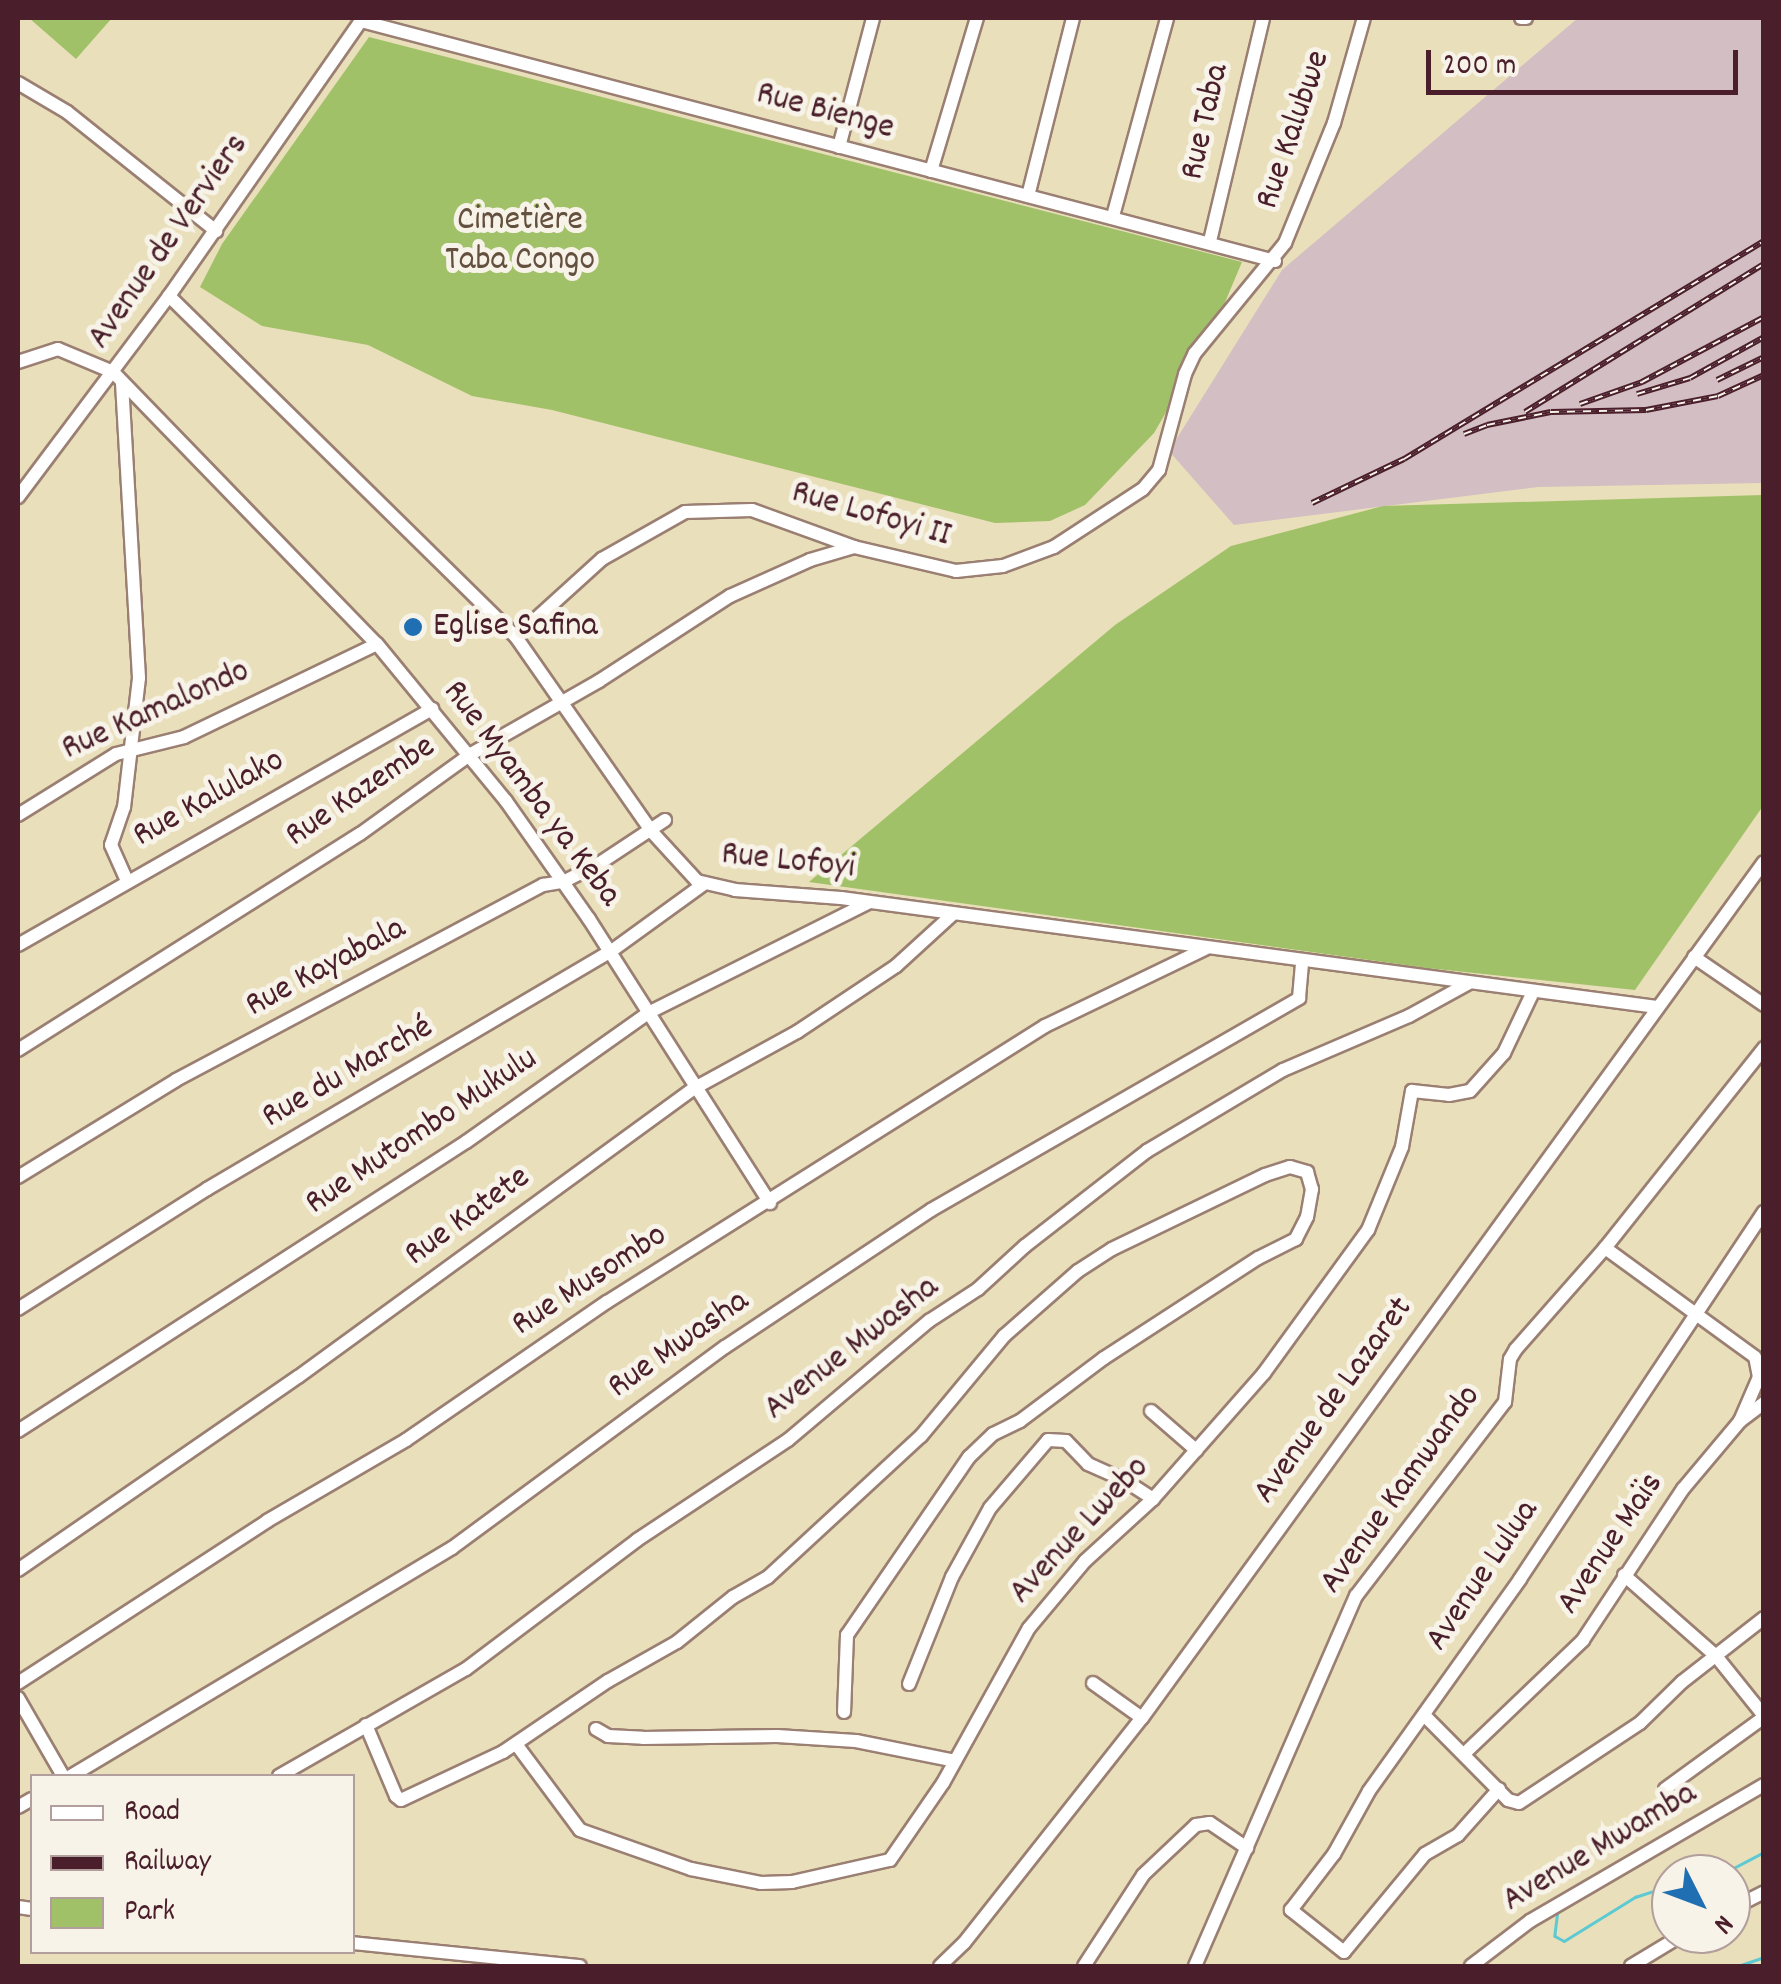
<!DOCTYPE html>
<html>
<head>
<meta charset="utf-8">
<style>
	body { margin:0 }
	#map { position:relative; width:1781px; height:1984px; overflow:hidden; background:#e9dfba; font-family:Dekko,sans-serif }
	div>[style] { position:absolute }
	[style*='--x'] { left:calc(var(--x)*1px); top:calc(var(--y)*1px); width:calc(var(--w)*1px); rotate:calc(var(--a)*1deg) }
	.industrial>* { inset:0; background:#d2bec3 }
	.green>* { inset:0; background:#a1c169 }
	.stream>* { height:2.5px; margin:-1.25px; padding:0 1.25px; transform-origin:1.25px; border-radius:1.25px; background:#5dcad3 }
	.roads { filter:drop-shadow(2px 0 #9a7f72) drop-shadow(-2px 0 #9a7f72) drop-shadow(0 2px #9a7f72) drop-shadow(0 -2px #9a7f72) }
	.minor>* { height:12px; margin:-6px; padding:0 6px; transform-origin:6px; border-radius:6px; background:#fff }
	.rail>* { height:6px; margin-top:-3px; transform-origin:0; background:repeating-linear-gradient(90deg,#f7f3e8 0 8px,#4a1f2b 0 16px); box-sizing:border-box; border-block:2px solid #4a1f2b }
	.dots>* { width:28px; height:28px; translate:-50% -50%; box-sizing:border-box; border:5px solid #f7f3e8; border-radius:50% }
	span { translate:-50% -50%; white-space:nowrap; text-align:center; line-height:1.15; -webkit-text-stroke:10px #f7f3e8; paint-order:stroke }
	.street-label { font-size:35px; color:#4a1f2b }
	.park-label { font-size:35px; color:#64503e }
	.poi-label { font-size:35px; color:#4a1f2b }
	.left { translate:0 -50%; text-align:left }
	.frame { position:absolute; inset:0; border:20px solid #4a1f2b; pointer-events:none }
	.legend { position:absolute; left:30px; top:1774px; width:325px; height:180px; box-sizing:border-box; background:#f7f3e8; border:2px solid #b29e9c; margin:0; padding:12px 18px; list-style:none; font-size:30px; color:#4a1f2b }
	.legend li { display:flex; align-items:center; gap:20px; height:50px }
	.legend b { width:50px; border:2px solid #b29e9c }
	.north { position:absolute; left:1651px; top:1854px; width:100px; height:100px; box-sizing:border-box; background:#f7f3e8; border:2px solid #b29e9c; border-radius:50%; rotate:132deg; font-size:28px; font-weight:700; line-height:40px; text-align:center; color:#4a1f2b }
	.north::after { content:''; display:block; margin:auto; width:35px; height:45px; background:#1f6fb2; clip-path:polygon(50% 0,100% 100%,50% 72%,0 100%) }
	.scale { position:absolute; left:1426px; top:50px; width:312px; height:45px; box-sizing:border-box; border:5px solid #4a1f2b; border-top:0; padding-left:12px; font-size:30px; line-height:35px; white-space:nowrap; color:#4a1f2b; -webkit-text-stroke:8px #f7f3e8; paint-order:stroke }
</style>
</head>
<body>
<div id="map">
	<div class="industrial">
		<i style="clip-path:polygon(1578px 18px,1763px 18px,1763px 483px,1538px 487px,1234px 525px,1169px 451px,1282px 270px)"></i>
	</div>
	<div class="green">
		<i style="clip-path:polygon(29px 18px,112px 18px,76px 59px)"></i>
		<i style="clip-path:polygon(369px 37px,1242px 262px,1212px 333px,1154px 433px,1085px 505px,1050px 521px,995px 523px,552px 410px,472px 396px,368px 345px,262px 326px,200px 287px,222px 244px)"></i>
		<i style="clip-path:polygon(1763px 495px,1763px 806px,1635px 990px,1427px 968px,809px 882px,1115px 625px,1231px 546px,1383px 506px)"></i>
	</div>
	<div class="stream">
		<i style="--x:1697;--y:1874;--w:27;--a:-2"></i>
		<i style="--x:1724;--y:1873;--w:45;--a:-27.7"></i>
		<i style="--x:1558;--y:1910;--w:26;--a:97"></i>
		<i style="--x:1555;--y:1936;--w:10;--a:29"></i>
		<i style="--x:1564;--y:1941;--w:84;--a:-31.8"></i>
		<i style="--x:1635;--y:1897;--w:38;--a:-18"></i>
		<i style="--x:1483;--y:1948;--w:17;--a:-33"></i>
		<i style="--x:1738;--y:1966;--w:28;--a:-19"></i>
	</div>
	<div class="roads">
		<div class="minor">
			<i style="--x:1521;--y:18;--w:5;--a:0"></i>
			<i style="--x:361;--y:21;--w:945;--a:14.71"></i>
			<i style="--x:18;--y:83;--w:57;--a:30.6"></i>
			<i style="--x:67;--y:112;--w:191;--a:38.6"></i>
			<i style="--x:839;--y:147;--w:133;--a:-75.2"></i>
			<i style="--x:931;--y:171;--w:160;--a:-73.3"></i>
			<i style="--x:1028;--y:196;--w:184;--a:-75.8"></i>
			<i style="--x:1113;--y:216;--w:205;--a:-74.7"></i>
			<i style="--x:1210;--y:241;--w:229;--a:-76.6"></i>
			<i style="--x:169;--y:296;--w:487;--a:44.5"></i>
			<i style="--x:516;--y:637;--w:238;--a:55.1"></i>
			<i style="--x:652;--y:832;--w:67;--a:47.4"></i>
			<i style="--x:697;--y:881;--w:39;--a:13"></i>
			<i style="--x:735;--y:890;--w:106;--a:4.3"></i>
			<i style="--x:841;--y:898;--w:823;--a:7.61"></i>
			<i style="--x:18;--y:362;--w:42;--a:-18"></i>
			<i style="--x:58;--y:349;--w:60;--a:22.7"></i>
			<i style="--x:113;--y:372;--w:379;--a:45.9"></i>
			<i style="--x:377;--y:644;--w:203;--a:50.6"></i>
			<i style="--x:506;--y:801;--w:144;--a:54.9"></i>
			<i style="--x:589;--y:919;--w:337;--a:57.5"></i>
			<i style="--x:122;--y:383;--w:295;--a:86.7"></i>
			<i style="--x:139;--y:678;--w:130;--a:96.6"></i>
			<i style="--x:124;--y:807;--w:40;--a:108.9"></i>
			<i style="--x:111;--y:845;--w:37;--a:66"></i>
			<i style="--x:18;--y:497;--w:251;--a:-53.1"></i>
			<i style="--x:169;--y:296;--w:339;--a:-55.1"></i>
			<i style="--x:516;--y:637;--w:116;--a:-42.2"></i>
			<i style="--x:602;--y:559;--w:95;--a:-29.5"></i>
			<i style="--x:685;--y:512;--w:67;--a:-1.7"></i>
			<i style="--x:752;--y:510;--w:109;--a:19.9"></i>
			<i style="--x:854;--y:547;--w:105;--a:13.2"></i>
			<i style="--x:956;--y:571;--w:47;--a:-6.1"></i>
			<i style="--x:1003;--y:566;--w:54;--a:-20.4"></i>
			<i style="--x:1054;--y:547;--w:106;--a:-33.1"></i>
			<i style="--x:1143;--y:489;--w:25;--a:-50"></i>
			<i style="--x:1159;--y:470;--w:99;--a:-74.8"></i>
			<i style="--x:1185;--y:374;--w:23;--a:-65"></i>
			<i style="--x:1195;--y:353;--w:142;--a:-50.7"></i>
			<i style="--x:1285;--y:243;--w:130;--a:-67.8"></i>
			<i style="--x:1334;--y:123;--w:109;--a:-74.1"></i>
			<i style="--x:18;--y:815;--w:115;--a:-31.9"></i>
			<i style="--x:116;--y:754;--w:70;--a:-14"></i>
			<i style="--x:184;--y:737;--w:214;--a:-25.7"></i>
			<i style="--x:18;--y:945;--w:477;--a:-29.7"></i>
			<i style="--x:1694;--y:957;--w:85;--a:34.4"></i>
			<i style="--x:18;--y:1050;--w:404;--a:-32.3"></i>
			<i style="--x:360;--y:834;--w:137;--a:-35.8"></i>
			<i style="--x:471;--y:754;--w:147;--a:-29.7"></i>
			<i style="--x:599;--y:681;--w:156;--a:-33"></i>
			<i style="--x:730;--y:596;--w:88;--a:-24.2"></i>
			<i style="--x:810;--y:560;--w:46;--a:-16.5"></i>
			<i style="--x:18;--y:1177;--w:185;--a:-31.5"></i>
			<i style="--x:176;--y:1080;--w:416;--a:-28"></i>
			<i style="--x:543;--y:885;--w:20;--a:-9"></i>
			<i style="--x:563;--y:882;--w:42;--a:-27.2"></i>
			<i style="--x:600;--y:863;--w:78;--a:-33.5"></i>
			<i style="--x:1605;--y:1248;--w:185;--a:36"></i>
			<i style="--x:18;--y:1309;--w:224;--a:-32.4"></i>
			<i style="--x:207;--y:1189;--w:468;--a:-30.5"></i>
			<i style="--x:610;--y:952;--w:116;--a:-35.9"></i>
			<i style="--x:1151;--y:1411;--w:60;--a:40.9"></i>
			<i style="--x:1740;--y:1421;--w:30;--a:-37"></i>
			<i style="--x:18;--y:1431;--w:533;--a:-32.83"></i>
			<i style="--x:466;--y:1142;--w:223;--a:-35.3"></i>
			<i style="--x:648;--y:1013;--w:246;--a:-26.6"></i>
			<i style="--x:18;--y:1570;--w:340;--a:-34.6"></i>
			<i style="--x:298;--y:1377;--w:489;--a:-36.1"></i>
			<i style="--x:693;--y:1089;--w:119;--a:-28.7"></i>
			<i style="--x:797;--y:1032;--w:119;--a:-33.7"></i>
			<i style="--x:896;--y:966;--w:77;--a:-42.4"></i>
			<i style="--x:1624;--y:1575;--w:123;--a:41.4"></i>
			<i style="--x:1716;--y:1656;--w:77;--a:51.3"></i>
			<i style="--x:18;--y:1683;--w:297;--a:-33"></i>
			<i style="--x:267;--y:1521;--w:161;--a:-30.2"></i>
			<i style="--x:406;--y:1440;--w:244;--a:-34.5"></i>
			<i style="--x:607;--y:1302;--w:518;--a:-32.22"></i>
			<i style="--x:1045;--y:1026;--w:178;--a:-25.7"></i>
			<i style="--x:1093;--y:1683;--w:60;--a:35.5"></i>
			<i style="--x:909;--y:1684;--w:115;--a:-68.1"></i>
			<i style="--x:952;--y:1577;--w:79;--a:-61.2"></i>
			<i style="--x:990;--y:1508;--w:89;--a:-49.5"></i>
			<i style="--x:1048;--y:1440;--w:18;--a:3"></i>
			<i style="--x:1066;--y:1441;--w:32;--a:46"></i>
			<i style="--x:1088;--y:1464;--w:39;--a:24"></i>
			<i style="--x:1124;--y:1480;--w:35;--a:33"></i>
			<i style="--x:18;--y:1698;--w:90;--a:60"></i>
			<i style="--x:1424;--y:1715;--w:120;--a:45.3"></i>
			<i style="--x:1508;--y:1800;--w:11;--a:15"></i>
			<i style="--x:1519;--y:1803;--w:145;--a:-33.5"></i>
			<i style="--x:1640;--y:1723;--w:59;--a:-44.3"></i>
			<i style="--x:1682;--y:1682;--w:104;--a:-38"></i>
			<i style="--x:366;--y:1725;--w:77;--a:67.1"></i>
			<i style="--x:396;--y:1796;--w:6;--a:39"></i>
			<i style="--x:401;--y:1800;--w:113;--a:-25.2"></i>
			<i style="--x:503;--y:1752;--w:127;--a:-34.1"></i>
			<i style="--x:608;--y:1681;--w:79;--a:-29.5"></i>
			<i style="--x:677;--y:1642;--w:72;--a:-38.8"></i>
			<i style="--x:733;--y:1597;--w:40;--a:-29.7"></i>
			<i style="--x:768;--y:1577;--w:208;--a:-42.7"></i>
			<i style="--x:921;--y:1436;--w:130;--a:-50.3"></i>
			<i style="--x:1004;--y:1336;--w:98;--a:-41.3"></i>
			<i style="--x:1078;--y:1271;--w:40;--a:-32.9"></i>
			<i style="--x:1112;--y:1249;--w:170;--a:-25.8"></i>
			<i style="--x:1265;--y:1175;--w:26;--a:-18"></i>
			<i style="--x:1290;--y:1167;--w:18;--a:16"></i>
			<i style="--x:1307;--y:1172;--w:18;--a:74"></i>
			<i style="--x:1312;--y:1189;--w:28;--a:100"></i>
			<i style="--x:1307;--y:1217;--w:25;--a:117"></i>
			<i style="--x:1296;--y:1239;--w:42;--a:153.4"></i>
			<i style="--x:1258;--y:1258;--w:184;--a:147"></i>
			<i style="--x:1104;--y:1358;--w:105;--a:143.1"></i>
			<i style="--x:1020;--y:1421;--w:30;--a:154"></i>
			<i style="--x:993;--y:1434;--w:33;--a:136"></i>
			<i style="--x:969;--y:1457;--w:216;--a:124.4"></i>
			<i style="--x:847;--y:1635;--w:77;--a:92.2"></i>
			<i style="--x:596;--y:1729;--w:14;--a:30"></i>
			<i style="--x:608;--y:1736;--w:35;--a:3"></i>
			<i style="--x:643;--y:1738;--w:134;--a:-0.9"></i>
			<i style="--x:777;--y:1736;--w:79;--a:3.6"></i>
			<i style="--x:856;--y:1741;--w:101;--a:11.4"></i>
			<i style="--x:516;--y:1744;--w:107;--a:53.3"></i>
			<i style="--x:580;--y:1830;--w:118;--a:19.4"></i>
			<i style="--x:691;--y:1869;--w:71;--a:11.3"></i>
			<i style="--x:761;--y:1883;--w:31;--a:-2"></i>
			<i style="--x:792;--y:1882;--w:100;--a:-12.7"></i>
			<i style="--x:890;--y:1860;--w:93;--a:-55.5"></i>
			<i style="--x:943;--y:1783;--w:177;--a:-61"></i>
			<i style="--x:1029;--y:1628;--w:87;--a:-50.1"></i>
			<i style="--x:1085;--y:1561;--w:92;--a:-42.4"></i>
			<i style="--x:1153;--y:1499;--w:168;--a:-48.6"></i>
			<i style="--x:1264;--y:1373;--w:177;--a:-54"></i>
			<i style="--x:1368;--y:1230;--w:90;--a:-67.7"></i>
			<i style="--x:1402;--y:1147;--w:57;--a:-79.9"></i>
			<i style="--x:1412;--y:1091;--w:37;--a:6"></i>
			<i style="--x:1449;--y:1095;--w:21;--a:-11"></i>
			<i style="--x:1470;--y:1091;--w:51;--a:-48.2"></i>
			<i style="--x:1504;--y:1053;--w:68;--a:-64.6"></i>
			<i style="--x:1466;--y:1752;--w:162;--a:-43.7"></i>
			<i style="--x:1583;--y:1640;--w:181;--a:-56.5"></i>
			<i style="--x:1683;--y:1489;--w:89;--a:-50"></i>
			<i style="--x:1740;--y:1421;--w:48;--a:-66.6"></i>
			<i style="--x:1759;--y:1377;--w:20;--a:-101"></i>
			<i style="--x:71;--y:1776;--w:444;--a:-30.9"></i>
			<i style="--x:452;--y:1548;--w:339;--a:-36.4"></i>
			<i style="--x:725;--y:1347;--w:247;--a:-33.6"></i>
			<i style="--x:931;--y:1210;--w:425;--a:-29.9"></i>
			<i style="--x:1299;--y:998;--w:36;--a:-85"></i>
			<i style="--x:279;--y:1776;--w:215;--a:-29.8"></i>
			<i style="--x:466;--y:1669;--w:214;--a:-37"></i>
			<i style="--x:637;--y:1540;--w:181;--a:-33.5"></i>
			<i style="--x:788;--y:1440;--w:185;--a:-40.2"></i>
			<i style="--x:929;--y:1321;--w:59;--a:-33.1"></i>
			<i style="--x:978;--y:1289;--w:64;--a:-42.5"></i>
			<i style="--x:1025;--y:1246;--w:155;--a:-37.9"></i>
			<i style="--x:1147;--y:1151;--w:158;--a:-30.8"></i>
			<i style="--x:1283;--y:1070;--w:137;--a:-23.2"></i>
			<i style="--x:1409;--y:1016;--w:68;--a:-28.8"></i>
			<i style="--x:1499;--y:1789;--w:62;--a:131.7"></i>
			<i style="--x:1458;--y:1835;--w:38;--a:150"></i>
			<i style="--x:1425;--y:1854;--w:127;--a:129.6"></i>
			<i style="--x:1344;--y:1952;--w:68;--a:-141.6"></i>
			<i style="--x:1291;--y:1910;--w:71;--a:-52.5"></i>
			<i style="--x:1334;--y:1854;--w:72;--a:-60.9"></i>
			<i style="--x:1369;--y:1791;--w:260;--a:-54.5"></i>
			<i style="--x:1520;--y:1579;--w:441;--a:-56.4"></i>
			<i style="--x:1665;--y:1789;--w:122;--a:-36"></i>
			<i style="--x:18;--y:1807;--w:16;--a:-30"></i>
			<i style="--x:18;--y:1907;--w:14;--a:8"></i>
			<i style="--x:1731;--y:1909;--w:37;--a:-27"></i>
			<i style="--x:352;--y:1943;--w:229;--a:5.8"></i>
			<i style="--x:940;--y:1966;--w:33;--a:-44"></i>
			<i style="--x:964;--y:1943;--w:287;--a:-51.7"></i>
			<i style="--x:1142;--y:1718;--w:1058;--a:-54"></i>
			<i style="--x:1084;--y:1966;--w:108;--a:-57"></i>
			<i style="--x:1143;--y:1875;--w:73;--a:-43.3"></i>
			<i style="--x:1196;--y:1825;--w:14;--a:-8"></i>
			<i style="--x:1210;--y:1823;--w:45;--a:34"></i>
			<i style="--x:1195;--y:1966;--w:404;--a:-66.5"></i>
			<i style="--x:1356;--y:1596;--w:245;--a:-52.5"></i>
			<i style="--x:1505;--y:1402;--w:43;--a:-83.4"></i>
			<i style="--x:1510;--y:1359;--w:12;--a:-59"></i>
			<i style="--x:1516;--y:1349;--w:135;--a:-48.6"></i>
			<i style="--x:1605;--y:1248;--w:256;--a:-51.5"></i>
			<i style="--x:1471;--y:1966;--w:74;--a:-37.3"></i>
			<i style="--x:1530;--y:1921;--w:271;--a:-30.2"></i>
			<i style="--x:1631;--y:1966;--w:62;--a:-31.1"></i>
		</div>
	</div>
	<div class="rail">
		<i style="--x:1717;--y:380;--w:52;--a:-26.1"></i>
		<i style="--x:1637;--y:394;--w:55;--a:-16.8"></i>
		<i style="--x:1690;--y:378;--w:85;--a:-29"></i>
		<i style="--x:1580;--y:404;--w:66;--a:-19.5"></i>
		<i style="--x:1642;--y:382;--w:138;--a:-28"></i>
		<i style="--x:1525;--y:412;--w:281;--a:-31.8"></i>
		<i style="--x:1464;--y:434;--w:25;--a:-21"></i>
		<i style="--x:1487;--y:425;--w:65;--a:-11.5"></i>
		<i style="--x:1551;--y:412;--w:95;--a:-1.2"></i>
		<i style="--x:1646;--y:410;--w:73;--a:-11"></i>
		<i style="--x:1718;--y:396;--w:51;--a:-24.5"></i>
		<i style="--x:1312;--y:503;--w:102;--a:-25.6"></i>
		<i style="--x:1404;--y:459;--w:421;--a:-31.2"></i>
	</div>
	<div class="dots">
		<i style="left:413px;top:627px;background:#1f6fb2"></i>
	</div>
	<div class="street-label">
		<span style="left:825px;top:112px;rotate:15deg">Rue Bienge</span>
		<span style="left:1206px;top:122px;rotate:-77deg">Rue Taba</span>
		<span style="left:1294px;top:130px;rotate:-71deg">Rue Kalubwe</span>
		<span style="left:169px;top:242px;rotate:-55deg">Avenue de Verviers</span>
		<span style="left:871px;top:515px;rotate:16deg">Rue Lofoyi II</span>
		<span style="left:156px;top:711px;rotate:-24deg">Rue Kamalondo</span>
		<span style="left:361px;top:792px;rotate:-34deg">Rue Kazembe</span>
		<span style="left:531px;top:794px;rotate:53deg">Rue Myamba ya Keba</span>
		<span style="left:209px;top:799px;rotate:-29deg">Rue Kalulako</span>
		<span style="left:788px;top:862px;rotate:6deg">Rue Lofoyi</span>
		<span style="left:326px;top:968px;rotate:-28deg">Rue Kayabala</span>
		<span style="left:348px;top:1073px;rotate:-30deg">Rue du Marché</span>
		<span style="left:422px;top:1132px;rotate:-34deg">Rue Mutombo Mukulu</span>
		<span style="left:468px;top:1217px;rotate:-36deg">Rue Katete</span>
		<span style="left:590px;top:1281px;rotate:-33deg">Rue Musombo</span>
		<span style="left:679px;top:1345px;rotate:-35deg">Rue Mwasha</span>
		<span style="left:852px;top:1349px;rotate:-38deg">Avenue Mwasha</span>
		<span style="left:1334px;top:1401px;rotate:-54deg">Avenue de Lazaret</span>
		<span style="left:1401px;top:1490px;rotate:-54deg">Avenue Kamwando</span>
		<span style="left:1080px;top:1531px;rotate:-47deg">Avenue Lwebo</span>
		<span style="left:1611px;top:1544px;rotate:-56deg">Avenue Maïs</span>
		<span style="left:1483px;top:1576px;rotate:-56deg">Avenue Lulua</span>
		<span style="left:1600px;top:1848px;rotate:-31deg">Avenue Mwamba</span>
	</div>
	<div class="park-label">
		<span style="left:520px;top:241px">Cimetière<br>Taba Congo</span>
	</div>
	<div class="poi-label">
		<span class="left" style="left:433px;top:627px">Eglise Safina</span>
	</div>
	<div class="frame"></div>
	<ul class="legend">
	<li><b style="height:12px;background:#fff"></b>Road</li>
	<li><b style="height:12px;background:#4a1f2b"></b>Railway</li>
	<li><b style="height:28px;background:#a1c169"></b>Park</li>
	</ul>
	<div class="north">N</div>
	<div class="scale">200 m</div>
</div>
</body>
</html>
